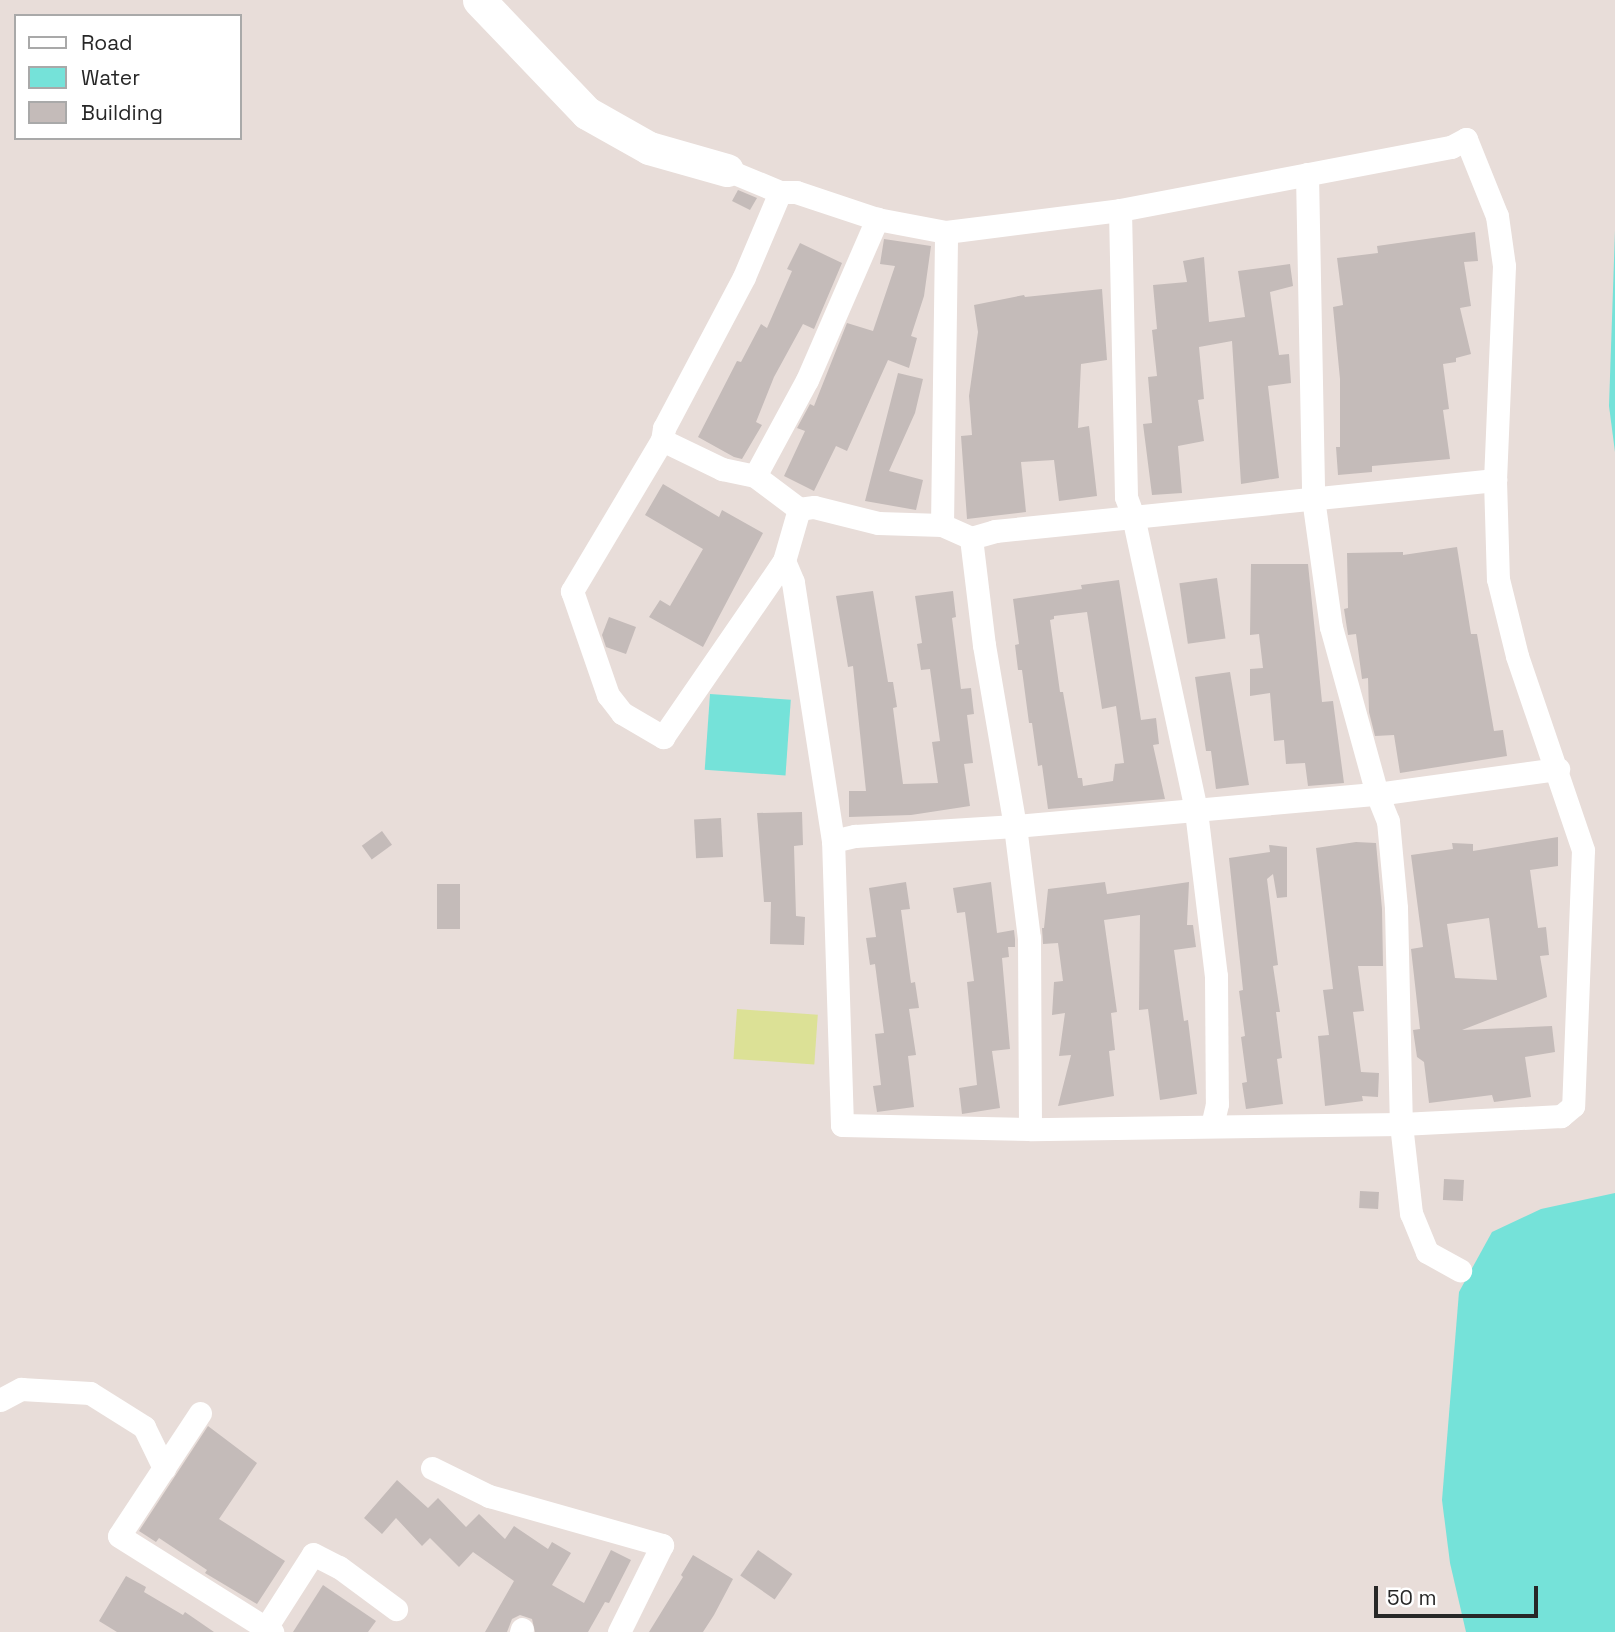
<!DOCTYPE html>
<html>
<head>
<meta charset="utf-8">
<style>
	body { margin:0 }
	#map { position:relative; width:1615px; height:1632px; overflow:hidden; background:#e8ddd9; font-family:"Space Grotesk",sans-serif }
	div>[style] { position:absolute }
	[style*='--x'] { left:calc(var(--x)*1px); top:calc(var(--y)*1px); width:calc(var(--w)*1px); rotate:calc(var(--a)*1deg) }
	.pitch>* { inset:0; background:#dce196; transform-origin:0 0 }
	.water>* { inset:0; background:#75e2d9; transform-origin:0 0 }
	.building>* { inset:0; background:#c4bbb9; transform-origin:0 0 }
	.street>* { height:23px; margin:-11.5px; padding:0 11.5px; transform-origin:11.5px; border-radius:11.5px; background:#fff }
	.secondary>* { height:33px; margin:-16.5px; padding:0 16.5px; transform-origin:16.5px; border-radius:16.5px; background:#fff }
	span { translate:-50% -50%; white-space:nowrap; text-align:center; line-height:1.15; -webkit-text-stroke:7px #fff; paint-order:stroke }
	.legend { position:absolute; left:14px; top:14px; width:228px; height:126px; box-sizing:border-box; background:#fff; border:2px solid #a9a9a9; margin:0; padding:9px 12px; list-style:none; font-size:21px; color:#272727 }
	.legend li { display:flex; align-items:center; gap:14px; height:35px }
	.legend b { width:35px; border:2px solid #a9a9a9 }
	.scale { position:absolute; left:1374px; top:1586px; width:164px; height:32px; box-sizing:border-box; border:4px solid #272727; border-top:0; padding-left:9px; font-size:21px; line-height:24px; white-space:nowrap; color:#272727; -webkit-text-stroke:5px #fff; paint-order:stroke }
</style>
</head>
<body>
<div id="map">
	<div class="pitch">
		<i style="left:737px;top:1009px;width:81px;height:50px;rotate:4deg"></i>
	</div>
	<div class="water">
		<i style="clip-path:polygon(1615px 231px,1615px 452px,1609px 406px)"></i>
		<i style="left:710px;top:694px;width:81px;height:76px;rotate:4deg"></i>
		<i style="clip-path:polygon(1615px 1193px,1615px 1632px,1466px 1632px,1450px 1563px,1442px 1500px,1459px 1292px,1492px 1232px,1541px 1209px)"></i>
	</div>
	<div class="building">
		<i style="clip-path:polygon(738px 190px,757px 198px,750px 210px,732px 201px)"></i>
		<i style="clip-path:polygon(1475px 232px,1478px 261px,1464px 262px,1471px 306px,1460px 308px,1471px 354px,1456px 358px,1456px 362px,1443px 364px,1449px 409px,1443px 410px,1450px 459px,1372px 466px,1372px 472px,1338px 475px,1336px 447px,1340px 447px,1340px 379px,1333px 307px,1343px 305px,1337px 258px,1378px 253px,1377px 246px)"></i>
		<i style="clip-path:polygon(884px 239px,931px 246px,924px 296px,911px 336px,917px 338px,909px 368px,888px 360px,847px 451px,836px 446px,814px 491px,784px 476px,805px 431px,797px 428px,810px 404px,814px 406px,847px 323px,873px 331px,895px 266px,880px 264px)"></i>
		<i style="clip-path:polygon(800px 243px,842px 263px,814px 329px,803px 324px,774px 377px,756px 422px,762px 425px,742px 459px,734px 457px,698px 437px,737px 361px,741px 362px,761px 324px,767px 328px,792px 271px,787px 269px)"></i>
		<i style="clip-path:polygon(1204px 257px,1209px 322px,1245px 317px,1238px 271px,1290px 264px,1293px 286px,1270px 292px,1279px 355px,1289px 354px,1291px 383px,1268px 386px,1279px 478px,1241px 484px,1232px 341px,1199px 347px,1204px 399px,1198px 400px,1204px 441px,1178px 446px,1182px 493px,1152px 495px,1143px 424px,1152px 423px,1148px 377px,1157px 376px,1152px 330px,1157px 329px,1153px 285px,1187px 282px,1183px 261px)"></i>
		<i style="clip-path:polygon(1102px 289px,1107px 360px,1081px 364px,1078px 428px,1089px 426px,1097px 496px,1059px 501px,1054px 460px,1021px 462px,1026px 512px,967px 519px,961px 436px,972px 435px,969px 396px,978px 332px,974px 305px,1024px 295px,1025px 297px)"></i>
		<i style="clip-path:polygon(898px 373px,923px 379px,915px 413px,889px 471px,923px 480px,916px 510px,865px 501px)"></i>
		<i style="clip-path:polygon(663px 484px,719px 517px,722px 510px,763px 533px,703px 647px,649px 617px,660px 600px,670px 606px,703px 549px,645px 515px)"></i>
		<i style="clip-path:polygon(1457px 547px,1471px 634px,1477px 634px,1494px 731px,1503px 730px,1507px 756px,1400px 773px,1394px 735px,1375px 736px,1369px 712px,1368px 678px,1362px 679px,1356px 634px,1348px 635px,1344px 609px,1348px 608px,1347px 553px,1403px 552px,1403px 555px)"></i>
		<i style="clip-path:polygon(1251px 564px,1308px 564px,1322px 702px,1333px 701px,1344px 783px,1308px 786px,1305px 763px,1286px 764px,1284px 740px,1274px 741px,1270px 693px,1250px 696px,1250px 669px,1263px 668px,1259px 634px,1250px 635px)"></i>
		<i style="left:1217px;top:578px;width:61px;height:38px;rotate:82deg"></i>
		<i style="clip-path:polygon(evenodd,1119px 580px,1141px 720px,1156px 718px,1159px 744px,1153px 745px,1165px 799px,1048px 809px,1042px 765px,1038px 766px,1032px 723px,1029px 723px,1022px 670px,1018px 670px,1015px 645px,1019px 644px,1013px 599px,1082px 589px,1081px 585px,1119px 580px,1087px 612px,1102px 709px,1116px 706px,1124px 763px,1115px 764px,1113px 781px,1083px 786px,1082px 778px,1078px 778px,1063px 692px,1060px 692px,1050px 620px,1054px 619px,1054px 616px,1087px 612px)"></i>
		<i style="clip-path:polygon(873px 591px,888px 682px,893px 682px,897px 707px,893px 708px,903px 784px,938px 783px,932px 742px,940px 741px,930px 669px,921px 670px,917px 644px,922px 643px,915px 596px,953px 591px,956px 617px,952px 618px,961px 689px,971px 688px,974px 714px,967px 715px,973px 763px,964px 764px,970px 806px,911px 815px,849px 817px,849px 791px,866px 791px,853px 666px,848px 667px,836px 596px)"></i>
		<i style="clip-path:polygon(609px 617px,636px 627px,626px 654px,606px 647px,602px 635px)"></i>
		<i style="clip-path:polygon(1230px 672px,1249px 785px,1216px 789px,1211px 751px,1206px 751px,1195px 677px)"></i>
		<i style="clip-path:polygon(802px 812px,803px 845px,794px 846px,796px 916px,805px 917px,804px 945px,770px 944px,771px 902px,764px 902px,757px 813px)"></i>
		<i style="left:721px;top:818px;width:39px;height:27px;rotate:87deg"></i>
		<i style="left:382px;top:831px;width:17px;height:25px;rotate:54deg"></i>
		<i style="clip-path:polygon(evenodd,1558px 837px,1558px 866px,1530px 870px,1538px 928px,1546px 927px,1549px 955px,1540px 956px,1547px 997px,1462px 1030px,1552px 1026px,1555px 1052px,1525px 1057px,1531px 1097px,1494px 1102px,1492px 1095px,1429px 1103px,1424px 1062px,1417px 1057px,1413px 1030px,1420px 1029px,1411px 949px,1423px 947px,1411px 855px,1453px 849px,1452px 843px,1473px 844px,1473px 851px,1558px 837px,1489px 918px,1497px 980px,1455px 978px,1447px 924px,1489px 918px)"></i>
		<i style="clip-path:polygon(1356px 842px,1376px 843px,1382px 909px,1383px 966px,1358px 966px,1364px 1011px,1353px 1012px,1361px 1072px,1379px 1073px,1378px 1097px,1362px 1096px,1363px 1101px,1325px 1106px,1318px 1036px,1329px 1035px,1323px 990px,1333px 989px,1316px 848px)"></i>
		<i style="clip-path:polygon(1269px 845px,1287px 847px,1287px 897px,1277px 898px,1273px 874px,1267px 879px,1278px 965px,1273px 966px,1280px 1012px,1276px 1012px,1282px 1058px,1277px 1059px,1283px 1104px,1246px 1109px,1242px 1083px,1247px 1082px,1241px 1037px,1245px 1036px,1239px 991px,1243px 990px,1229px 858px,1270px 852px)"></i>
		<i style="clip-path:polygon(906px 882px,910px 909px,901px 910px,911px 983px,915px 982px,919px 1008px,909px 1009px,916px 1055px,908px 1056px,914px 1107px,877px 1112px,873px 1086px,881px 1085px,875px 1034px,884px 1033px,875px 964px,870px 965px,866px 938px,876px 937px,869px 888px)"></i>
		<i style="clip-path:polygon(991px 882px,997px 933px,1014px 930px,1015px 939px,1015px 947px,1008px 947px,1009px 957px,1002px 958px,1010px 1049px,992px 1051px,1000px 1108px,962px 1114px,959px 1088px,977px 1085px,967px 982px,974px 981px,965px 912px,957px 913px,953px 888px)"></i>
		<i style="clip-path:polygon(1105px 882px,1107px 894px,1189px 882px,1187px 925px,1193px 925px,1196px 947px,1174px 950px,1184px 1021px,1188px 1020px,1197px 1094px,1160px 1100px,1148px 1009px,1139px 1010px,1140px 915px,1104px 920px,1117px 1012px,1111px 1013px,1115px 1050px,1109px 1051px,1114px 1096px,1058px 1106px,1071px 1055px,1059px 1056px,1065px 1013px,1052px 1015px,1054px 982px,1063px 981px,1058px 943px,1043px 944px,1042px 928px,1044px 928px,1048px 889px)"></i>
		<i style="left:437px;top:884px;width:23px;height:45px"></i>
		<i style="left:1444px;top:1179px;width:20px;height:21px;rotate:3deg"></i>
		<i style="left:1360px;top:1191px;width:19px;height:17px;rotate:3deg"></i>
		<i style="clip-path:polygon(208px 1426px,257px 1463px,219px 1519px,285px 1561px,257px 1604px,205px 1573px,207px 1570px,159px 1538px,156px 1542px,139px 1531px)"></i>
		<i style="clip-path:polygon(397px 1480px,428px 1508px,438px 1498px,466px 1527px,479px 1514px,505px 1539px,514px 1526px,548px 1549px,552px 1542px,571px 1553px,552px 1585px,584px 1603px,611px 1550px,631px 1560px,609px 1603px,605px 1602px,588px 1632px,535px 1632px,532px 1619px,520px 1615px,512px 1619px,507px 1632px,485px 1632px,514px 1581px,473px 1552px,459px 1567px,430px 1538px,422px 1546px,396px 1518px,382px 1534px,364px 1518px)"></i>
		<i style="left:758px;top:1550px;width:42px;height:31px;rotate:35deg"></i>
		<i style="clip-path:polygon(693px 1555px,733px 1579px,714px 1615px,703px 1632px,649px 1632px,683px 1577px,681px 1575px)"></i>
		<i style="clip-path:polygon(126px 1576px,146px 1587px,144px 1592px,183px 1615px,185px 1612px,214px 1632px,117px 1632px,99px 1621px)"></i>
		<i style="clip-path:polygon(323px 1585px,376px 1621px,368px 1632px,293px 1632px)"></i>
	</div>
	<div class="street">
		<i style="--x:727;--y:170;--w:57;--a:22.5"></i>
		<i style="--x:780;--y:192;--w:16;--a:0"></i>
		<i style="--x:796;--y:192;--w:85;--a:18.4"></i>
		<i style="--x:877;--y:219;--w:70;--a:10.7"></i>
		<i style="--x:946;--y:232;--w:175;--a:-7.2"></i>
		<i style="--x:1120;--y:210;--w:337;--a:-10.8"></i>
		<i style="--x:1451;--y:147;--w:17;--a:-28"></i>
		<i style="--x:1466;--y:139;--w:83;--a:68.1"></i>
		<i style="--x:1497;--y:216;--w:50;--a:82"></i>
		<i style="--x:1504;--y:266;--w:214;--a:92.4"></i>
		<i style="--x:1495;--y:480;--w:99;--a:88.3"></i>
		<i style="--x:1498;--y:579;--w:79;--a:76.1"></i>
		<i style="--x:1517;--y:656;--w:205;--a:71.2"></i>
		<i style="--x:1583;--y:850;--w:256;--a:92.2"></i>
		<i style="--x:1573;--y:1106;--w:16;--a:140"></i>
		<i style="--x:1561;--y:1116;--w:160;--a:177.1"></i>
		<i style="--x:1401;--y:1124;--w:371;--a:179.2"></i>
		<i style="--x:1030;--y:1129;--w:188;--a:-178.8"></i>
		<i style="--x:842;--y:1125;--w:284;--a:-91.8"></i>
		<i style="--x:833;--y:841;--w:262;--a:-98.8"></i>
		<i style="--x:793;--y:582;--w:23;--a:-113"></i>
		<i style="--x:1307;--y:174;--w:324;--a:88.9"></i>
		<i style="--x:1313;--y:498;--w:130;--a:82.1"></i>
		<i style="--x:1331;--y:627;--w:173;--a:74.6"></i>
		<i style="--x:1377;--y:794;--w:29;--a:68"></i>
		<i style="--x:1388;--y:821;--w:87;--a:84.7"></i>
		<i style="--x:1396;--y:908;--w:216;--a:88.7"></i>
		<i style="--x:1401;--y:1124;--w:90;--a:83.6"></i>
		<i style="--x:1411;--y:1213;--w:42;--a:67.7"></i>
		<i style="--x:1427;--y:1252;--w:38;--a:29"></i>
		<i style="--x:780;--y:192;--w:92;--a:113"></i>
		<i style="--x:744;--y:277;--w:171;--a:117.9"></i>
		<i style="--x:664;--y:428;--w:12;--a:99"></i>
		<i style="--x:662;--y:440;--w:176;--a:120.8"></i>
		<i style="--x:572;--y:591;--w:110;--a:70.9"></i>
		<i style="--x:608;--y:695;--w:23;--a:52"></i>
		<i style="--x:622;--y:713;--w:48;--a:30.3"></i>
		<i style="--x:663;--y:737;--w:214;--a:-55.5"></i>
		<i style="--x:784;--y:561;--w:54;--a:-73.9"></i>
		<i style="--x:1120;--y:210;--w:287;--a:88.8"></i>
		<i style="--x:1126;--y:497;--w:20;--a:70"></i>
		<i style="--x:1133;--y:516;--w:302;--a:77.9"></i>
		<i style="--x:1196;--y:811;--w:166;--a:83.1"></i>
		<i style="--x:1216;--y:976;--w:128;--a:89.6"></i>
		<i style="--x:1217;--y:1104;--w:22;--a:103"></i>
		<i style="--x:662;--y:440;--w:67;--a:25.8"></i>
		<i style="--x:722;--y:469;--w:34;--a:12"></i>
		<i style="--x:755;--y:476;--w:55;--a:36.9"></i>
		<i style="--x:799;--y:509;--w:15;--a:-8"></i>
		<i style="--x:814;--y:507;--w:66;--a:14"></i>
		<i style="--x:878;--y:523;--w:64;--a:1.8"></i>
		<i style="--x:942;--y:525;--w:32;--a:24"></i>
		<i style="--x:971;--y:538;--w:25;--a:-16"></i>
		<i style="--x:995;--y:531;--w:503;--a:-5.82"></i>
		<i style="--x:755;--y:476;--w:109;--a:-61.6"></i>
		<i style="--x:807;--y:380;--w:176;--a:-66.5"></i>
		<i style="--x:942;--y:525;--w:293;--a:-89.2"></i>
		<i style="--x:971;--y:538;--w:108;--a:83.1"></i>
		<i style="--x:984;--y:645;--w:184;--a:80.3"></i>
		<i style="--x:1015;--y:826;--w:113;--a:82.9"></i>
		<i style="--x:1029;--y:938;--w:191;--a:89.7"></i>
		<i style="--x:833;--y:841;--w:23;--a:-13"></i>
		<i style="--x:855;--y:836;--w:160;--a:-3.6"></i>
		<i style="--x:1015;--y:826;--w:363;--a:-5.1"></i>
		<i style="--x:1377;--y:794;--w:183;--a:-7.9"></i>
		<i style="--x:0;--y:1400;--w:24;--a:-28"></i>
		<i style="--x:21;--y:1389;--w:69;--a:3.3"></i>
		<i style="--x:90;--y:1393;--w:64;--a:32.2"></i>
		<i style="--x:144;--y:1427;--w:46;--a:64"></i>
		<i style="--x:200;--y:1413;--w:147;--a:123.4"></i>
		<i style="--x:119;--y:1536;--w:181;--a:32.1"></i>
		<i style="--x:432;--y:1468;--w:64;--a:26.2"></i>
		<i style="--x:489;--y:1496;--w:180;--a:15.8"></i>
		<i style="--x:662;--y:1545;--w:97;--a:116.3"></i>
		<i style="--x:267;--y:1626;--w:85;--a:-57.4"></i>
		<i style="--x:313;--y:1554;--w:29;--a:27"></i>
		<i style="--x:339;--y:1567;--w:71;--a:36.4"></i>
		<i style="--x:521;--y:1632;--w:3;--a:-72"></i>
	</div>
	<div class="secondary">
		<i style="--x:479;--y:0;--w:156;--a:46.3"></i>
		<i style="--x:587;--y:113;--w:71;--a:29.4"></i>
		<i style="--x:649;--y:148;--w:81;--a:15.8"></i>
	</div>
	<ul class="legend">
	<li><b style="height:9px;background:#fff"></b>Road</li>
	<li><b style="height:19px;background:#75e2d9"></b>Water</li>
	<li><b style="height:19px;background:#c4bbb9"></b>Building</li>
	</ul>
	<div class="scale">50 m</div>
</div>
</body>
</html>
